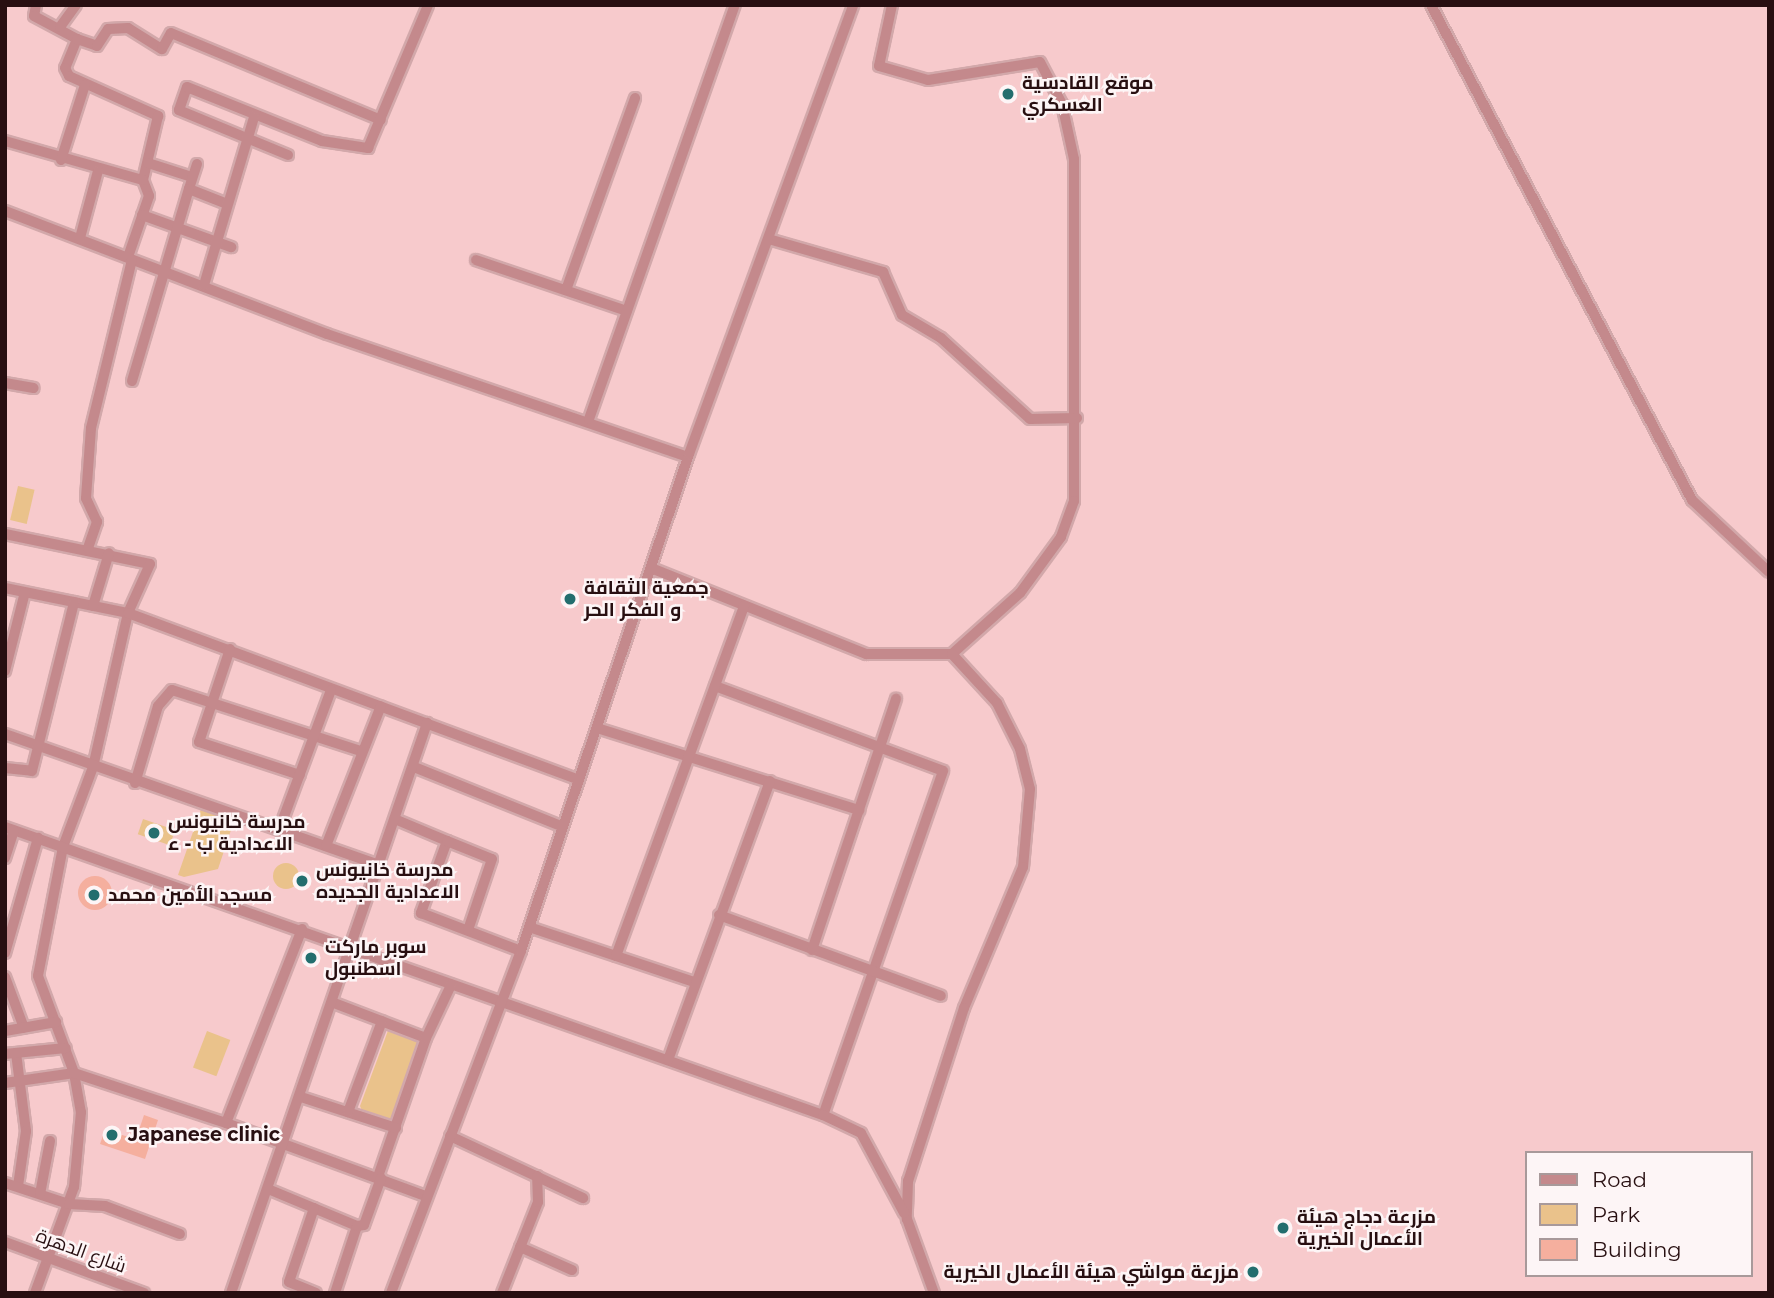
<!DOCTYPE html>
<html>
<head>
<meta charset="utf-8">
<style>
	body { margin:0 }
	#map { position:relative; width:1774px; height:1298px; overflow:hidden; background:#f7cacc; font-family:Montserrat,Cairo,sans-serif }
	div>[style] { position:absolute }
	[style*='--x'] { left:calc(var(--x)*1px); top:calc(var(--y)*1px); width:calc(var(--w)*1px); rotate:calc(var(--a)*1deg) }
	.green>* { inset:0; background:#eac28b; transform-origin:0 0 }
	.round { border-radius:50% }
	.building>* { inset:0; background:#f5af9e }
	.roads { filter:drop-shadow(2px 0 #d2a8aa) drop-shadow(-2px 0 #d2a8aa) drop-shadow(0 2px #d2a8aa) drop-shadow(0 -2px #d2a8aa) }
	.minor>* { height:10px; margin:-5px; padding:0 5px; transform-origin:5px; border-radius:5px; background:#c4898c }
	.dots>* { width:19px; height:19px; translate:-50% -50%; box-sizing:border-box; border:4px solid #fdf5f6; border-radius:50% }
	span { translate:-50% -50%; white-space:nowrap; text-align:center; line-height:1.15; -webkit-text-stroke:5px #fdf5f6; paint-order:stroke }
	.poi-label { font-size:19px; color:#280f11; font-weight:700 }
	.left { translate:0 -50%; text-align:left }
	.right { translate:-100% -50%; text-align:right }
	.street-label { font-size:19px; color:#280f11 }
	.frame { position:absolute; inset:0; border:7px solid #280f11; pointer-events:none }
	.legend { position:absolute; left:1525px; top:1151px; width:228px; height:126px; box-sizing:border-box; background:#fdf5f6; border:2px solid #a8999a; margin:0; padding:9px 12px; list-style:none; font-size:21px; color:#280f11 }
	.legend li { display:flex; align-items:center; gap:14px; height:35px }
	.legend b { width:35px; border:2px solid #a8999a }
</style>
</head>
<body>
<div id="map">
	<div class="green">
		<i style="left:18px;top:486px;width:17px;height:35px;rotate:13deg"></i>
		<i style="clip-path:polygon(201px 809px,234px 821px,218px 869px,184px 877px,178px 875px)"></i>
		<i style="left:143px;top:819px;width:34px;height:16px;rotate:19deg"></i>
		<i class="round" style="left:273px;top:863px;width:26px;height:26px"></i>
		<i style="clip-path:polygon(389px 1028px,422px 1038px,392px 1122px,363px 1113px,360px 1106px)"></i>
		<i style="left:207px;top:1031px;width:25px;height:39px;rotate:21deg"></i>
	</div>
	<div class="building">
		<i class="round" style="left:78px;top:876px;width:34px;height:34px"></i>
		<i style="clip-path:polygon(144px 1115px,158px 1120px,145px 1159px,100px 1144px,105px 1130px,136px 1139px)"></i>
	</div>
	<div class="roads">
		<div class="minor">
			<i style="--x:36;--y:5;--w:11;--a:100"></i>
			<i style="--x:34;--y:16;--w:49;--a:28.1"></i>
			<i style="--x:77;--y:39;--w:31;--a:112"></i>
			<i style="--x:65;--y:68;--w:9;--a:63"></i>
			<i style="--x:69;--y:76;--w:98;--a:24.2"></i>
			<i style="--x:158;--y:116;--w:66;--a:103.2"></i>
			<i style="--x:143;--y:180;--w:17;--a:69"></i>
			<i style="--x:149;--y:196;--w:61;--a:109"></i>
			<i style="--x:892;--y:5;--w:62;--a:102"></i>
			<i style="--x:879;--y:66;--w:51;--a:15.9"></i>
			<i style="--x:928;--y:80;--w:113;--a:-9.1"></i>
			<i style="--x:1040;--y:62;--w:47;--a:62.4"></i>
			<i style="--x:1062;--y:104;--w:56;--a:77.7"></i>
			<i style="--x:1074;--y:159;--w:342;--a:90"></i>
			<i style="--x:1074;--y:501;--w:38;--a:110"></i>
			<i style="--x:1061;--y:537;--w:69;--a:126.2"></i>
			<i style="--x:1020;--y:593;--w:91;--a:138.1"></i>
			<i style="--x:1431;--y:5;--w:560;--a:62.2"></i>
			<i style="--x:1692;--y:500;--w:105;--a:43.1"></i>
			<i style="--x:60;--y:27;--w:27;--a:-54"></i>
			<i style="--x:77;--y:39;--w:21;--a:19"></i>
			<i style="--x:97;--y:46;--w:20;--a:-57"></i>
			<i style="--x:108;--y:29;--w:20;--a:-3"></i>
			<i style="--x:128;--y:28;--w:40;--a:32"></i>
			<i style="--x:162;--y:49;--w:18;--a:-61"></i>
			<i style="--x:171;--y:33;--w:227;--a:22.5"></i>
			<i style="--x:5;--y:141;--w:143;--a:15.8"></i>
			<i style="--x:288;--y:155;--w:118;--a:-157.6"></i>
			<i style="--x:179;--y:110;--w:24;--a:-71"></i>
			<i style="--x:187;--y:87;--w:145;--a:21.8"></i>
			<i style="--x:322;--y:141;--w:47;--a:8.7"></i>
			<i style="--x:368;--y:148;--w:155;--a:-67.2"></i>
			<i style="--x:61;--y:160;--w:79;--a:-72.3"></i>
			<i style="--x:148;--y:163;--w:46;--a:17.7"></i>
			<i style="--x:197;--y:164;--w:26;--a:108"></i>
			<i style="--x:189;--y:189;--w:41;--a:21.5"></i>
			<i style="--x:5;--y:211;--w:345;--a:20.9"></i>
			<i style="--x:327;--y:334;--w:381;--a:18.8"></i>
			<i style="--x:142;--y:215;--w:95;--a:19.8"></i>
			<i style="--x:80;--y:238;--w:69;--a:-75"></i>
			<i style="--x:772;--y:240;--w:116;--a:16.1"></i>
			<i style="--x:883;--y:272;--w:47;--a:66.2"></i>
			<i style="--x:902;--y:315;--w:45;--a:30.5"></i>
			<i style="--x:941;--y:338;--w:120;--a:42.3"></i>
			<i style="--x:1030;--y:419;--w:47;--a:-1.2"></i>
			<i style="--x:476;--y:260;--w:159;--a:18.7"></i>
			<i style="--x:204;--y:285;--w:175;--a:-73.4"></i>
			<i style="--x:566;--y:290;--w:204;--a:-70.2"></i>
			<i style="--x:132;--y:381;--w:200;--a:-73.5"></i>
			<i style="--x:5;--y:383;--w:29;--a:10"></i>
			<i style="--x:589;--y:419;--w:439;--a:-70.6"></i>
			<i style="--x:5;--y:534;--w:148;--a:11.7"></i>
			<i style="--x:150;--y:564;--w:54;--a:114.2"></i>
			<i style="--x:128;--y:613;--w:158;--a:102.8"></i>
			<i style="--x:93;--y:767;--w:85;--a:110.6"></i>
			<i style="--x:63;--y:847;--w:131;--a:101"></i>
			<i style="--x:38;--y:976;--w:103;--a:69.6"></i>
			<i style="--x:74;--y:1073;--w:40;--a:80"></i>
			<i style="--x:81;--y:1112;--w:75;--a:95.3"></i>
			<i style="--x:74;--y:1187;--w:113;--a:110.2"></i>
			<i style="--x:88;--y:548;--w:28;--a:-71"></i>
			<i style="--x:97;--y:522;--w:26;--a:-115"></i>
			<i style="--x:86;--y:498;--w:70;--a:-85.9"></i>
			<i style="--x:91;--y:428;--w:173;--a:-76.3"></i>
			<i style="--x:651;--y:568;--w:232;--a:21.8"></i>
			<i style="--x:866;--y:654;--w:86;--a:0"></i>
			<i style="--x:952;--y:654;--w:67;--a:47.4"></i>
			<i style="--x:997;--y:703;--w:51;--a:63.4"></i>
			<i style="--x:1020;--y:749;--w:41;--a:76"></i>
			<i style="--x:1030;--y:789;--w:78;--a:95.1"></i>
			<i style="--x:1023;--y:867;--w:153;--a:112.7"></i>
			<i style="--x:964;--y:1008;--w:182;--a:107.9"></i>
			<i style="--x:908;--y:1181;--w:38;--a:92"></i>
			<i style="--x:907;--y:1219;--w:79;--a:70"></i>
			<i style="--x:5;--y:588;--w:126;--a:11.5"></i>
			<i style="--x:128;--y:613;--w:481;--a:20.3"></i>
			<i style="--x:93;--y:606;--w:55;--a:-73.2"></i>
			<i style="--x:230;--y:649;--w:98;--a:108.4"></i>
			<i style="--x:199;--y:742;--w:106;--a:18.1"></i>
			<i style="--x:5;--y:671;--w:81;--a:-75.8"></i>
			<i style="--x:715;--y:686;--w:243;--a:20.4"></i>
			<i style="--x:943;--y:771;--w:364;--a:109.2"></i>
			<i style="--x:597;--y:728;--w:275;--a:17.4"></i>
			<i style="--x:5;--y:734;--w:398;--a:19.3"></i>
			<i style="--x:414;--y:767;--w:158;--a:21.9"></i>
			<i style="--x:5;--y:768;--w:27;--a:6"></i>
			<i style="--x:32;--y:771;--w:174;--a:-76"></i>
			<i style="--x:135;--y:783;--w:80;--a:-73.4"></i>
			<i style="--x:158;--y:706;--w:21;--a:-49"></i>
			<i style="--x:172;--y:690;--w:199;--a:17.9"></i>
			<i style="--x:397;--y:820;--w:54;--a:22.8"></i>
			<i style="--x:447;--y:841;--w:77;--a:109.9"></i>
			<i style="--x:421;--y:913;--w:107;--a:20.8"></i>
			<i style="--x:5;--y:827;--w:867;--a:19.4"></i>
			<i style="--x:823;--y:1115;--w:42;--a:25.3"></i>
			<i style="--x:861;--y:1133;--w:91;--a:61.7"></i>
			<i style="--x:279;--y:830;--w:149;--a:-69.6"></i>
			<i style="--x:447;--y:841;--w:48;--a:21.8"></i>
			<i style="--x:492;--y:859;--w:75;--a:108.7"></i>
			<i style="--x:326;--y:846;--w:150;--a:-68.6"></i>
			<i style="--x:5;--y:858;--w:29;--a:-72"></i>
			<i style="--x:719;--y:915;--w:236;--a:20"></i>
			<i style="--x:529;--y:927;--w:174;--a:18.4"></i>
			<i style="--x:302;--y:929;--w:208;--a:111.4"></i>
			<i style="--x:226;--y:1123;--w:213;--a:20.1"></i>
			<i style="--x:812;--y:950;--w:265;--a:-71.5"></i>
			<i style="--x:5;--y:953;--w:120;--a:-74"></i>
			<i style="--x:616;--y:956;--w:373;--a:-69.9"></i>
			<i style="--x:5;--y:977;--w:54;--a:69.6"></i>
			<i style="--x:334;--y:1003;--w:98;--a:20.8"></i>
			<i style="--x:426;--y:1038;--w:147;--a:109.1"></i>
			<i style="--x:5;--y:1031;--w:52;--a:-10"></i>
			<i style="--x:426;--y:1038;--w:59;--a:-64.7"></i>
			<i style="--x:16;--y:1053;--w:79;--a:82.7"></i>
			<i style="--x:26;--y:1131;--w:56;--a:98.3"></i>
			<i style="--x:5;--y:1054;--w:61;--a:-5.6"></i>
			<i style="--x:668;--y:1060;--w:297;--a:-69.9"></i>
			<i style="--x:5;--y:1083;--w:70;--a:-8.2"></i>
			<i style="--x:74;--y:1073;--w:160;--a:18.2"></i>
			<i style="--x:301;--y:1097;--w:100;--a:18.1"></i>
			<i style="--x:348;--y:1112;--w:97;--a:-69.5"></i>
			<i style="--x:450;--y:1136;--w:147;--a:25"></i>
			<i style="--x:5;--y:1183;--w:67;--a:18.2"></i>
			<i style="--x:69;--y:1204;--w:36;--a:3"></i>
			<i style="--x:105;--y:1206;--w:80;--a:20.5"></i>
			<i style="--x:268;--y:1189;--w:96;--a:22.6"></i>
			<i style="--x:357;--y:1226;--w:71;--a:108.2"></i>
			<i style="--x:40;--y:1194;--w:54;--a:-79.3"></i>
			<i style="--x:314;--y:1208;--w:78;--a:108.7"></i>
			<i style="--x:289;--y:1282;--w:29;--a:22"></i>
			<i style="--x:357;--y:1226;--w:7;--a:-8"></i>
			<i style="--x:364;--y:1225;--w:50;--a:-70.1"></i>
			<i style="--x:5;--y:1242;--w:148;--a:20.1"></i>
			<i style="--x:520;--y:1247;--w:57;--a:23.9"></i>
			<i style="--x:231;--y:1293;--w:603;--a:-71.02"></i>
			<i style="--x:391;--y:1293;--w:366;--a:-69.2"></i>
			<i style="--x:521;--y:951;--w:525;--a:-71.32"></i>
			<i style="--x:689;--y:454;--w:478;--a:-69.9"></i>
			<i style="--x:502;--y:1293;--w:98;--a:-68.4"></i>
			<i style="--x:538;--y:1202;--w:26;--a:-92"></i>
		</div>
	</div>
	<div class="dots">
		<i style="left:1008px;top:94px;background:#236e6e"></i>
		<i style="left:570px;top:599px;background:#236e6e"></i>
		<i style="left:154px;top:833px;background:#236e6e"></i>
		<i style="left:302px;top:881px;background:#236e6e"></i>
		<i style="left:94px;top:895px;background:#236e6e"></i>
		<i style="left:311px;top:958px;background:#236e6e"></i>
		<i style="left:112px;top:1135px;background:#236e6e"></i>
		<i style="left:1283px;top:1228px;background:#236e6e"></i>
		<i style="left:1253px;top:1272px;background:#236e6e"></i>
	</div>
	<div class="poi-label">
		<span class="left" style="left:1022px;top:94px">موقع القادسية<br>العسكري</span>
		<span class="left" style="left:584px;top:599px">جمعية الثقافة<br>و الفكر الحر</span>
		<span class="left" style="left:168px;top:833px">مدرسة خانيونس<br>الاعدادية ب - ء</span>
		<span class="left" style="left:316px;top:881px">مدرسة خانيونس<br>الاعدادية الجديده</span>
		<span class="left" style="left:108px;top:895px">مسجد الأمين محمد</span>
		<span class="left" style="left:325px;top:958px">سوبر ماركت<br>اسطنبول</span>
		<span class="left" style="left:128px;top:1135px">Japanese clinic</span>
		<span class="left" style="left:1297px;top:1228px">مزرعة دجاج هيئة<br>الأعمال الخيرية</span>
		<span class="right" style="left:1239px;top:1272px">مزرعة مواشي هيئة الأعمال الخيرية</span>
	</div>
	<div class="street-label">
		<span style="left:81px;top:1251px;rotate:20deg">شارع الدهرة</span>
	</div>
	<div class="frame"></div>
	<ul class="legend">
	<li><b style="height:9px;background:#c4898c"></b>Road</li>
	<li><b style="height:19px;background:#eac28b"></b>Park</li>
	<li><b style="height:19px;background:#f5af9e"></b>Building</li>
	</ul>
</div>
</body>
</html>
